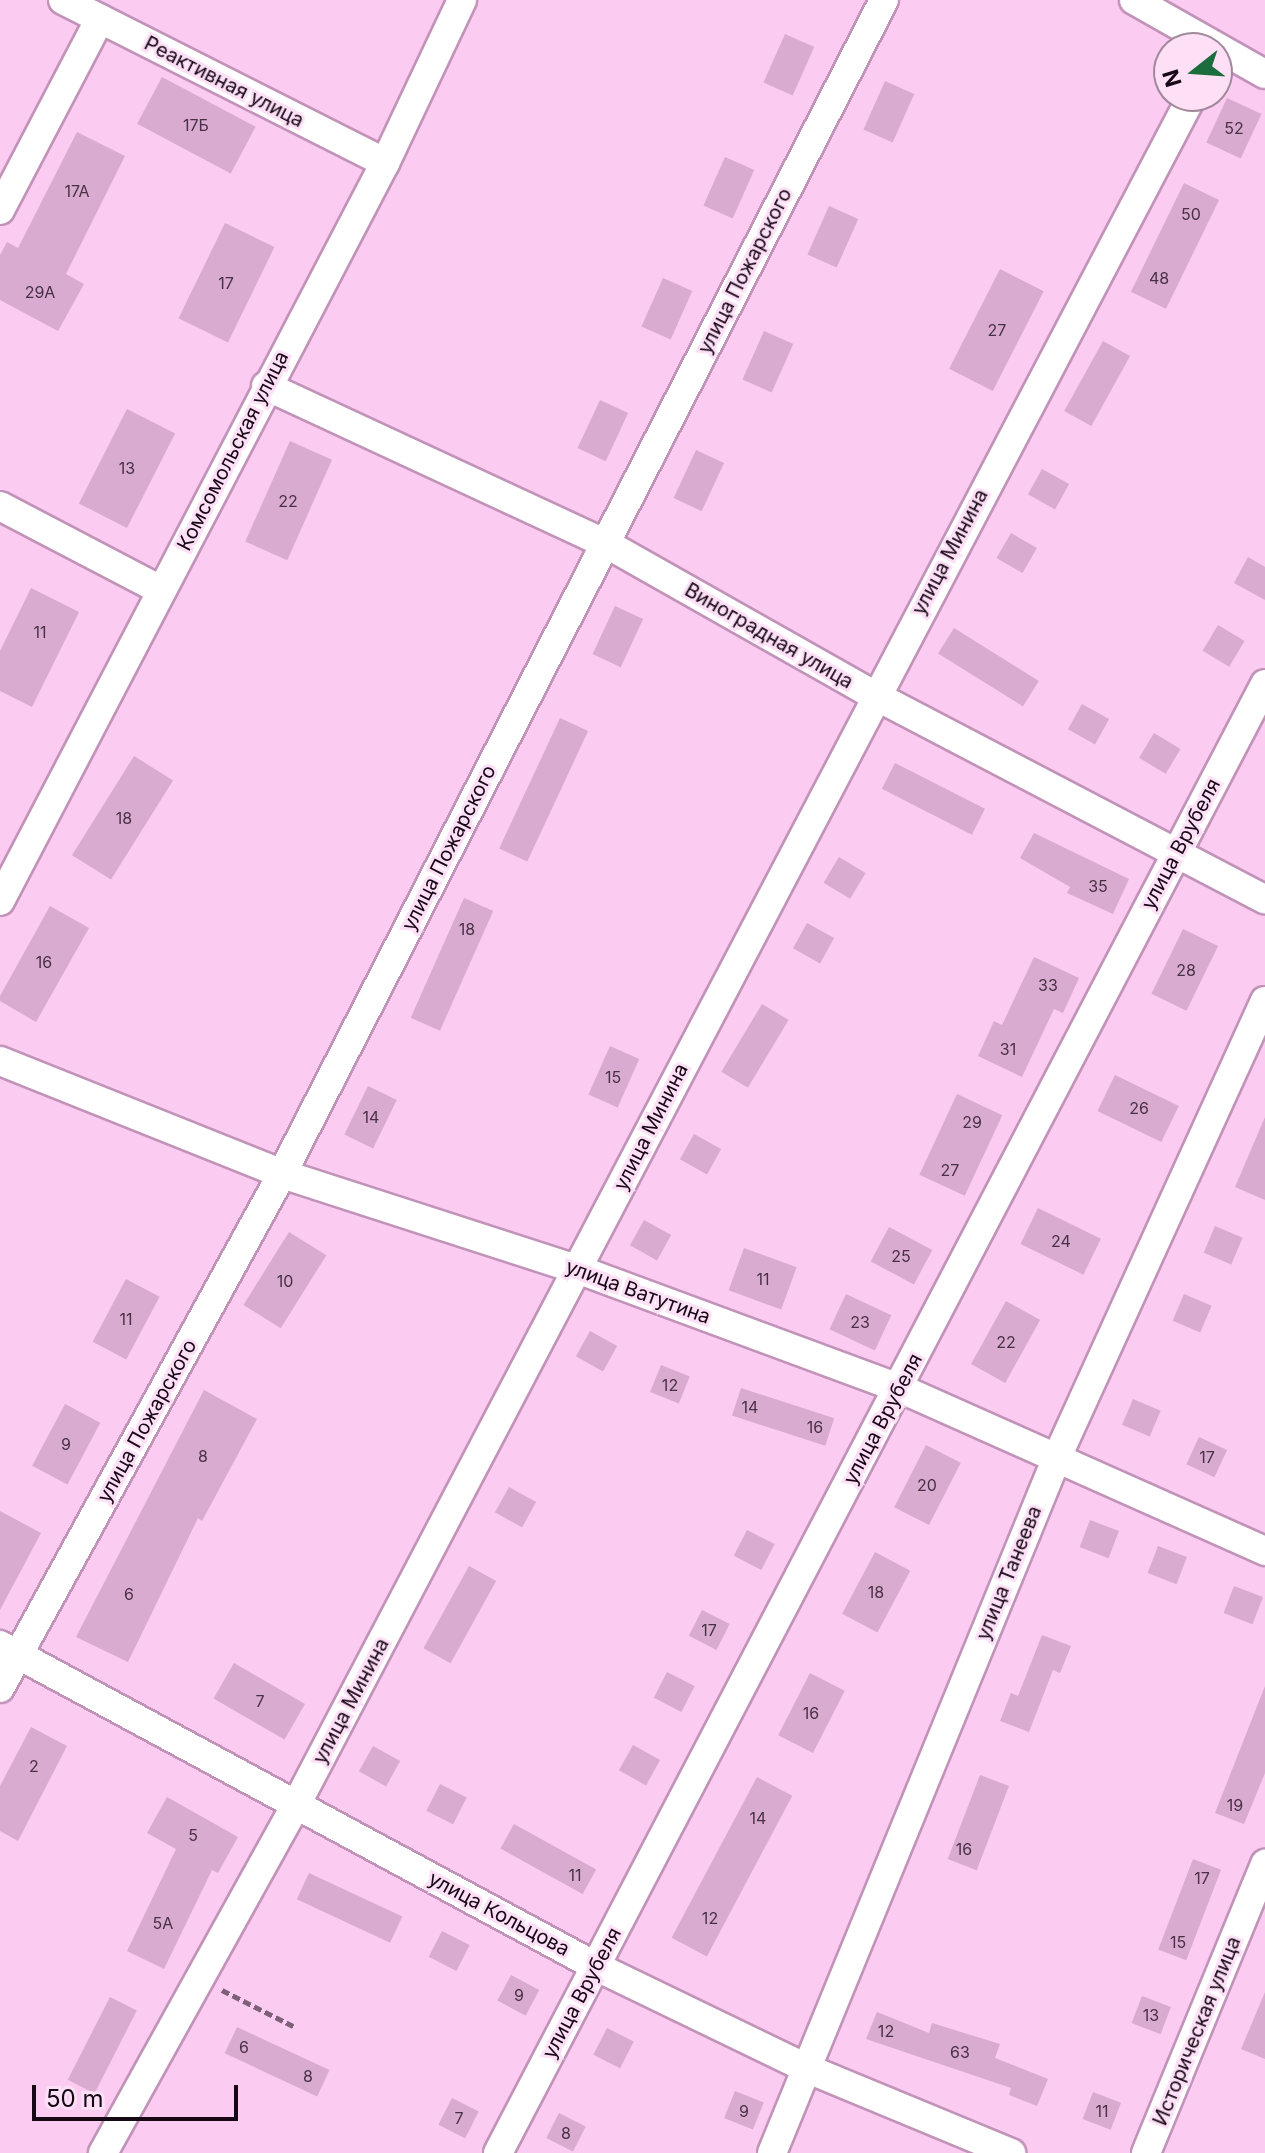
<!DOCTYPE html>
<html>
<head>
<meta charset="utf-8">
<style>
	body { margin:0 }
	#map { position:relative; width:1265px; height:2153px; overflow:hidden; background:#fbcbf1; font-family:Inter,sans-serif }
	div>[style] { position:absolute }
	[style*='--x'] { left:calc(var(--x)*1px); top:calc(var(--y)*1px); width:calc(var(--w)*1px); rotate:calc(var(--a)*1deg) }
	.building>* { inset:0; background:#d9abd0; transform-origin:0 0 }
	.path>* { height:5px; margin-top:-2.5px; transform-origin:0; background:repeating-linear-gradient(90deg,#7e6079 0 8px,transparent 0 12px) }
	.roads { filter:drop-shadow(2px 0 #c193b8) drop-shadow(-2px 0 #c193b8) drop-shadow(0 2px #c193b8) drop-shadow(0 -2px #c193b8) }
	.minor>* { height:28px; margin:-14px; padding:0 14px; transform-origin:14px; border-radius:14px; background:#fff }
	span { translate:-50% -50%; white-space:nowrap; text-align:center; line-height:1.15; -webkit-text-stroke:6px #fddff6; paint-order:stroke }
	.number-label { font-size:16px; color:#483144 }
	.number-label span { -webkit-text-stroke-width:0 }
	.street-label { font-size:20px; color:#170815 }
	.north { position:absolute; left:1153px; top:32px; width:80px; height:80px; box-sizing:border-box; background:#fddff6; border:2px solid #a1899c; border-radius:50%; rotate:253deg; font-size:22px; font-weight:700; line-height:32px; text-align:center; color:#170815 }
	.north::after { content:''; display:block; margin:auto; width:28px; height:36px; background:#1b6d3e; clip-path:polygon(50% 0,100% 100%,50% 72%,0 100%) }
	.scale { position:absolute; left:32px; top:2085px; width:206px; height:36px; box-sizing:border-box; border:4px solid #170815; border-top:0; padding-left:10px; font-size:24px; line-height:28px; white-space:nowrap; color:#170815; -webkit-text-stroke:6px #fddff6; paint-order:stroke }
</style>
</head>
<body>
<div id="map">
	<div class="building">
		<i style="left:785px;top:34px;width:32px;height:53px;rotate:24deg"></i>
		<i style="left:162px;top:77px;width:106px;height:53px;rotate:28deg"></i>
		<i style="left:885px;top:81px;width:32px;height:53px;rotate:24deg"></i>
		<i style="left:1227px;top:98px;width:38px;height:49px;rotate:25deg"></i>
		<i style="clip-path:polygon(77px 132px,125px 156px,66px 274px,84px 284px,58px 331px,0 300px,0 255px,7px 242px,18px 248px)"></i>
		<i style="left:725px;top:157px;width:32px;height:53px;rotate:24deg"></i>
		<i style="left:1184px;top:183px;width:39px;height:121px;rotate:26deg"></i>
		<i style="left:829px;top:206px;width:32px;height:53px;rotate:24deg"></i>
		<i style="left:225px;top:223px;width:55px;height:106px;rotate:26deg"></i>
		<i style="left:1000px;top:269px;width:49px;height:112px;rotate:27deg"></i>
		<i style="left:663px;top:278px;width:32px;height:53px;rotate:24deg"></i>
		<i style="left:764px;top:331px;width:32px;height:53px;rotate:24deg"></i>
		<i style="left:1103px;top:341px;width:31px;height:80px;rotate:29deg"></i>
		<i style="left:600px;top:400px;width:31px;height:53px;rotate:25deg"></i>
		<i style="left:127px;top:409px;width:54px;height:106px;rotate:27deg"></i>
		<i style="left:290px;top:441px;width:46px;height:110px;rotate:24deg"></i>
		<i style="left:696px;top:450px;width:31px;height:53px;rotate:25deg"></i>
		<i style="left:1042px;top:469px;width:31px;height:29px;rotate:29deg"></i>
		<i style="left:1011px;top:533px;width:30px;height:29px;rotate:30deg"></i>
		<i style="clip-path:polygon(1248px 557px,1265px 567px,1265px 600px,1234px 583px)"></i>
		<i style="clip-path:polygon(31px 588px,79px 612px,32px 707px,0 691px,0 651px)"></i>
		<i style="left:615px;top:606px;width:31px;height:53px;rotate:25deg"></i>
		<i style="left:1218px;top:625px;width:31px;height:30px;rotate:31deg"></i>
		<i style="left:954px;top:628px;width:100px;height:30px;rotate:32deg"></i>
		<i style="left:1082px;top:704px;width:31px;height:29px;rotate:29deg"></i>
		<i style="left:560px;top:718px;width:31px;height:144px;rotate:25deg"></i>
		<i style="left:1154px;top:733px;width:31px;height:29px;rotate:31deg"></i>
		<i style="left:134px;top:756px;width:46px;height:117px;rotate:32deg"></i>
		<i style="left:895px;top:763px;width:101px;height:29px;rotate:27deg"></i>
		<i style="clip-path:polygon(1034px 833px,1129px 879px,1113px 914px,1067px 893px,1070px 887px,1020px 858px)"></i>
		<i style="left:839px;top:857px;width:31px;height:30px;rotate:31deg"></i>
		<i style="left:464px;top:898px;width:32px;height:131px;rotate:24deg"></i>
		<i style="clip-path:polygon(50px 906px,89px 928px,36px 1022px,0 1001px,0 996px)"></i>
		<i style="left:807px;top:923px;width:31px;height:29px;rotate:29deg"></i>
		<i style="left:1183px;top:929px;width:39px;height:72px;rotate:26deg"></i>
		<i style="clip-path:polygon(1034px 957px,1079px 978px,1063px 1013px,1054px 1009px,1022px 1077px,978px 1056px,994px 1021px,1002px 1025px)"></i>
		<i style="left:762px;top:1004px;width:31px;height:79px;rotate:31deg"></i>
		<i style="left:610px;top:1046px;width:32px;height:53px;rotate:24deg"></i>
		<i style="left:1115px;top:1075px;width:71px;height:40px;rotate:26deg"></i>
		<i style="left:368px;top:1086px;width:32px;height:54px;rotate:26deg"></i>
		<i style="left:957px;top:1094px;width:50px;height:89px;rotate:25deg"></i>
		<i style="clip-path:polygon(1265px 1117px,1265px 1200px,1235px 1187px)"></i>
		<i style="left:694px;top:1134px;width:31px;height:29px;rotate:29deg"></i>
		<i style="left:1038px;top:1208px;width:70px;height:40px;rotate:26deg"></i>
		<i style="left:644px;top:1220px;width:31px;height:29px;rotate:29deg"></i>
		<i style="left:1215px;top:1226px;width:30px;height:29px;rotate:23deg"></i>
		<i style="left:889px;top:1227px;width:49px;height:39px;rotate:28deg"></i>
		<i style="left:289px;top:1232px;width:44px;height:86px;rotate:32deg"></i>
		<i style="left:744px;top:1248px;width:56px;height:45px;rotate:20deg"></i>
		<i style="left:126px;top:1279px;width:38px;height:71px;rotate:28deg"></i>
		<i style="left:846px;top:1294px;width:50px;height:39px;rotate:25deg"></i>
		<i style="left:1184px;top:1294px;width:30px;height:29px;rotate:23deg"></i>
		<i style="left:1006px;top:1301px;width:39px;height:72px;rotate:29deg"></i>
		<i style="left:590px;top:1331px;width:31px;height:29px;rotate:29deg"></i>
		<i style="left:661px;top:1365px;width:31px;height:29px;rotate:22deg"></i>
		<i style="left:741px;top:1388px;width:98px;height:29px;rotate:18deg"></i>
		<i style="clip-path:polygon(204px 1390px,257px 1419px,202px 1521px,198px 1518px,128px 1662px,76px 1637px)"></i>
		<i style="left:1133px;top:1399px;width:30px;height:28px;rotate:23deg"></i>
		<i style="left:65px;top:1404px;width:40px;height:70px;rotate:28deg"></i>
		<i style="left:1199px;top:1437px;width:31px;height:30px;rotate:25deg"></i>
		<i style="left:926px;top:1445px;width:39px;height:70px;rotate:27deg"></i>
		<i style="left:509px;top:1487px;width:31px;height:29px;rotate:29deg"></i>
		<i style="clip-path:polygon(0 1511px,41px 1533px,0 1610px)"></i>
		<i style="left:1090px;top:1520px;width:31px;height:29px;rotate:21deg"></i>
		<i style="left:747px;top:1530px;width:31px;height:29px;rotate:27deg"></i>
		<i style="left:1158px;top:1546px;width:31px;height:29px;rotate:21deg"></i>
		<i style="left:875px;top:1552px;width:40px;height:70px;rotate:28deg"></i>
		<i style="left:469px;top:1566px;width:31px;height:94px;rotate:29deg"></i>
		<i style="left:1234px;top:1586px;width:31px;height:29px;rotate:21deg"></i>
		<i style="left:702px;top:1610px;width:31px;height:29px;rotate:27deg"></i>
		<i style="clip-path:polygon(1042px 1635px,1071px 1646px,1060px 1673px,1053px 1670px,1029px 1732px,1000px 1721px,1011px 1693px,1018px 1696px)"></i>
		<i style="left:234px;top:1663px;width:82px;height:41px;rotate:30deg"></i>
		<i style="left:667px;top:1672px;width:31px;height:29px;rotate:27deg"></i>
		<i style="left:810px;top:1673px;width:39px;height:70px;rotate:27deg"></i>
		<i style="clip-path:polygon(1265px 1686px,1265px 1773px,1244px 1824px,1215px 1813px)"></i>
		<i style="clip-path:polygon(31px 1727px,67px 1746px,18px 1841px,0 1831px,0 1786px)"></i>
		<i style="left:633px;top:1745px;width:31px;height:29px;rotate:29deg"></i>
		<i style="left:373px;top:1746px;width:31px;height:29px;rotate:29deg"></i>
		<i style="left:980px;top:1775px;width:31px;height:90px;rotate:21deg"></i>
		<i style="left:757px;top:1777px;width:40px;height:182px;rotate:28deg"></i>
		<i style="left:440px;top:1784px;width:30px;height:30px;rotate:27deg"></i>
		<i style="clip-path:polygon(167px 1797px,238px 1837px,218px 1873px,212px 1870px,164px 1969px,127px 1951px,176px 1849px,147px 1833px)"></i>
		<i style="left:514px;top:1824px;width:94px;height:28px;rotate:29deg"></i>
		<i style="left:1193px;top:1859px;width:30px;height:97px;rotate:21deg"></i>
		<i style="left:309px;top:1873px;width:103px;height:29px;rotate:25deg"></i>
		<i style="left:442px;top:1931px;width:31px;height:29px;rotate:27deg"></i>
		<i style="left:511px;top:1975px;width:32px;height:29px;rotate:28deg"></i>
		<i style="clip-path:polygon(1265px 1992px,1265px 2059px,1241px 2049px)"></i>
		<i style="left:1142px;top:1996px;width:31px;height:29px;rotate:21deg"></i>
		<i style="left:110px;top:1997px;width:30px;height:93px;rotate:27deg"></i>
		<i style="clip-path:polygon(877px 2012px,929px 2033px,932px 2023px,1000px 2044px,995px 2058px,1048px 2079px,1037px 2106px,1009px 2095px,1011px 2088px,866px 2039px)"></i>
		<i style="left:237px;top:2027px;width:102px;height:29px;rotate:25deg"></i>
		<i style="left:607px;top:2028px;width:30px;height:30px;rotate:27deg"></i>
		<i style="left:735px;top:2091px;width:31px;height:29px;rotate:22deg"></i>
		<i style="left:1093px;top:2092px;width:30px;height:29px;rotate:21deg"></i>
		<i style="left:452px;top:2098px;width:30px;height:30px;rotate:27deg"></i>
		<i style="left:559px;top:2113px;width:30px;height:28px;rotate:27deg"></i>
	</div>
	<div class="path">
		<i style="--x:222;--y:1990;--w:82;--a:26.9"></i>
	</div>
	<div class="roads">
		<div class="minor">
			<i style="--x:63;--y:0;--w:361;--a:26.8"></i>
			<i style="--x:1134;--y:0;--w:150;--a:29.5"></i>
			<i style="--x:0;--y:210;--w:216;--a:-62.4"></i>
			<i style="--x:266;--y:386;--w:374;--a:24.9"></i>
			<i style="--x:605;--y:543;--w:309;--a:29.5"></i>
			<i style="--x:874;--y:695;--w:441;--a:27.6"></i>
			<i style="--x:0;--y:506;--w:182;--a:27.6"></i>
			<i style="--x:0;--y:901;--w:832;--a:-62.45"></i>
			<i style="--x:385;--y:163;--w:180;--a:-64.7"></i>
			<i style="--x:0;--y:1061;--w:304;--a:21.8"></i>
			<i style="--x:282;--y:1174;--w:310;--a:17.9"></i>
			<i style="--x:577;--y:1269;--w:343;--a:20.3"></i>
			<i style="--x:899;--y:1388;--w:401;--a:24"></i>
			<i style="--x:0;--y:1645;--w:678;--a:28.34"></i>
			<i style="--x:597;--y:1967;--w:234;--a:25.8"></i>
			<i style="--x:808;--y:2069;--w:220;--a:22.5"></i>
			<i style="--x:0;--y:1688;--w:586;--a:-61.25"></i>
			<i style="--x:282;--y:1174;--w:1319;--a:-62.85"></i>
			<i style="--x:103;--y:2153;--w:398;--a:-61"></i>
			<i style="--x:296;--y:1805;--w:1930;--a:-62.33"></i>
			<i style="--x:498;--y:2153;--w:1657;--a:-62.43"></i>
			<i style="--x:772;--y:2153;--w:754;--a:-67.72"></i>
			<i style="--x:1058;--y:1455;--w:499;--a:-65.5"></i>
			<i style="--x:1146;--y:2153;--w:313;--a:-67.6"></i>
		</div>
	</div>
	<div class="number-label">
		<span style="left:196px;top:125px">17Б</span>
		<span style="left:1234px;top:128px">52</span>
		<span style="left:77px;top:191px">17А</span>
		<span style="left:1191px;top:214px">50</span>
		<span style="left:1159px;top:278px">48</span>
		<span style="left:226px;top:283px">17</span>
		<span style="left:40px;top:292px">29А</span>
		<span style="left:997px;top:330px">27</span>
		<span style="left:127px;top:468px">13</span>
		<span style="left:288px;top:501px">22</span>
		<span style="left:40px;top:632px">11</span>
		<span style="left:124px;top:818px">18</span>
		<span style="left:1098px;top:886px">35</span>
		<span style="left:467px;top:929px">18</span>
		<span style="left:44px;top:962px">16</span>
		<span style="left:1186px;top:970px">28</span>
		<span style="left:1048px;top:985px">33</span>
		<span style="left:1008px;top:1049px">31</span>
		<span style="left:613px;top:1077px">15</span>
		<span style="left:1139px;top:1108px">26</span>
		<span style="left:371px;top:1117px">14</span>
		<span style="left:972px;top:1122px">29</span>
		<span style="left:950px;top:1170px">27</span>
		<span style="left:1061px;top:1241px">24</span>
		<span style="left:901px;top:1256px">25</span>
		<span style="left:763px;top:1279px">11</span>
		<span style="left:285px;top:1281px">10</span>
		<span style="left:126px;top:1319px">11</span>
		<span style="left:860px;top:1322px">23</span>
		<span style="left:1006px;top:1342px">22</span>
		<span style="left:670px;top:1385px">12</span>
		<span style="left:750px;top:1407px">14</span>
		<span style="left:815px;top:1427px">16</span>
		<span style="left:66px;top:1444px">9</span>
		<span style="left:203px;top:1456px">8</span>
		<span style="left:1207px;top:1457px">17</span>
		<span style="left:927px;top:1485px">20</span>
		<span style="left:876px;top:1592px">18</span>
		<span style="left:129px;top:1594px">6</span>
		<span style="left:709px;top:1630px">17</span>
		<span style="left:260px;top:1701px">7</span>
		<span style="left:811px;top:1713px">16</span>
		<span style="left:34px;top:1766px">2</span>
		<span style="left:1235px;top:1805px">19</span>
		<span style="left:758px;top:1818px">14</span>
		<span style="left:193px;top:1835px">5</span>
		<span style="left:964px;top:1849px">16</span>
		<span style="left:575px;top:1875px">11</span>
		<span style="left:1202px;top:1878px">17</span>
		<span style="left:710px;top:1918px">12</span>
		<span style="left:163px;top:1923px">5А</span>
		<span style="left:1178px;top:1942px">15</span>
		<span style="left:519px;top:1995px">9</span>
		<span style="left:1151px;top:2015px">13</span>
		<span style="left:886px;top:2031px">12</span>
		<span style="left:244px;top:2047px">6</span>
		<span style="left:960px;top:2052px">63</span>
		<span style="left:308px;top:2076px">8</span>
		<span style="left:744px;top:2111px">9</span>
		<span style="left:1102px;top:2111px">11</span>
		<span style="left:459px;top:2118px">7</span>
		<span style="left:566px;top:2133px">8</span>
	</div>
	<div class="street-label">
		<span style="left:224px;top:82px;rotate:27deg">Реактивная улица</span>
		<span style="left:745px;top:271px;rotate:-63deg">улица Пожарского</span>
		<span style="left:233px;top:451px;rotate:-63deg">Комсомольская улица</span>
		<span style="left:950px;top:552px;rotate:-62deg">улица Минина</span>
		<span style="left:769px;top:636px;rotate:30deg">Виноградная улица</span>
		<span style="left:1181px;top:844px;rotate:-62deg">улица Врубеля</span>
		<span style="left:449px;top:848px;rotate:-63deg">улица Пожарского</span>
		<span style="left:651px;top:1127px;rotate:-63deg">улица Минина</span>
		<span style="left:638px;top:1292px;rotate:20deg">улица Ватутина</span>
		<span style="left:883px;top:1419px;rotate:-62deg">улица Врубеля</span>
		<span style="left:147px;top:1421px;rotate:-61deg">улица Пожарского</span>
		<span style="left:1009px;top:1573px;rotate:-68deg">улица Танеева</span>
		<span style="left:351px;top:1701px;rotate:-62deg">улица Минина</span>
		<span style="left:499px;top:1914px;rotate:28deg">улица Кольцова</span>
		<span style="left:582px;top:1993px;rotate:-62deg">улица Врубеля</span>
		<span style="left:1197px;top:2031px;rotate:-68deg">Историческая улица</span>
	</div>
	<div class="north">N</div>
	<div class="scale">50 m</div>
</div>
</body>
</html>
